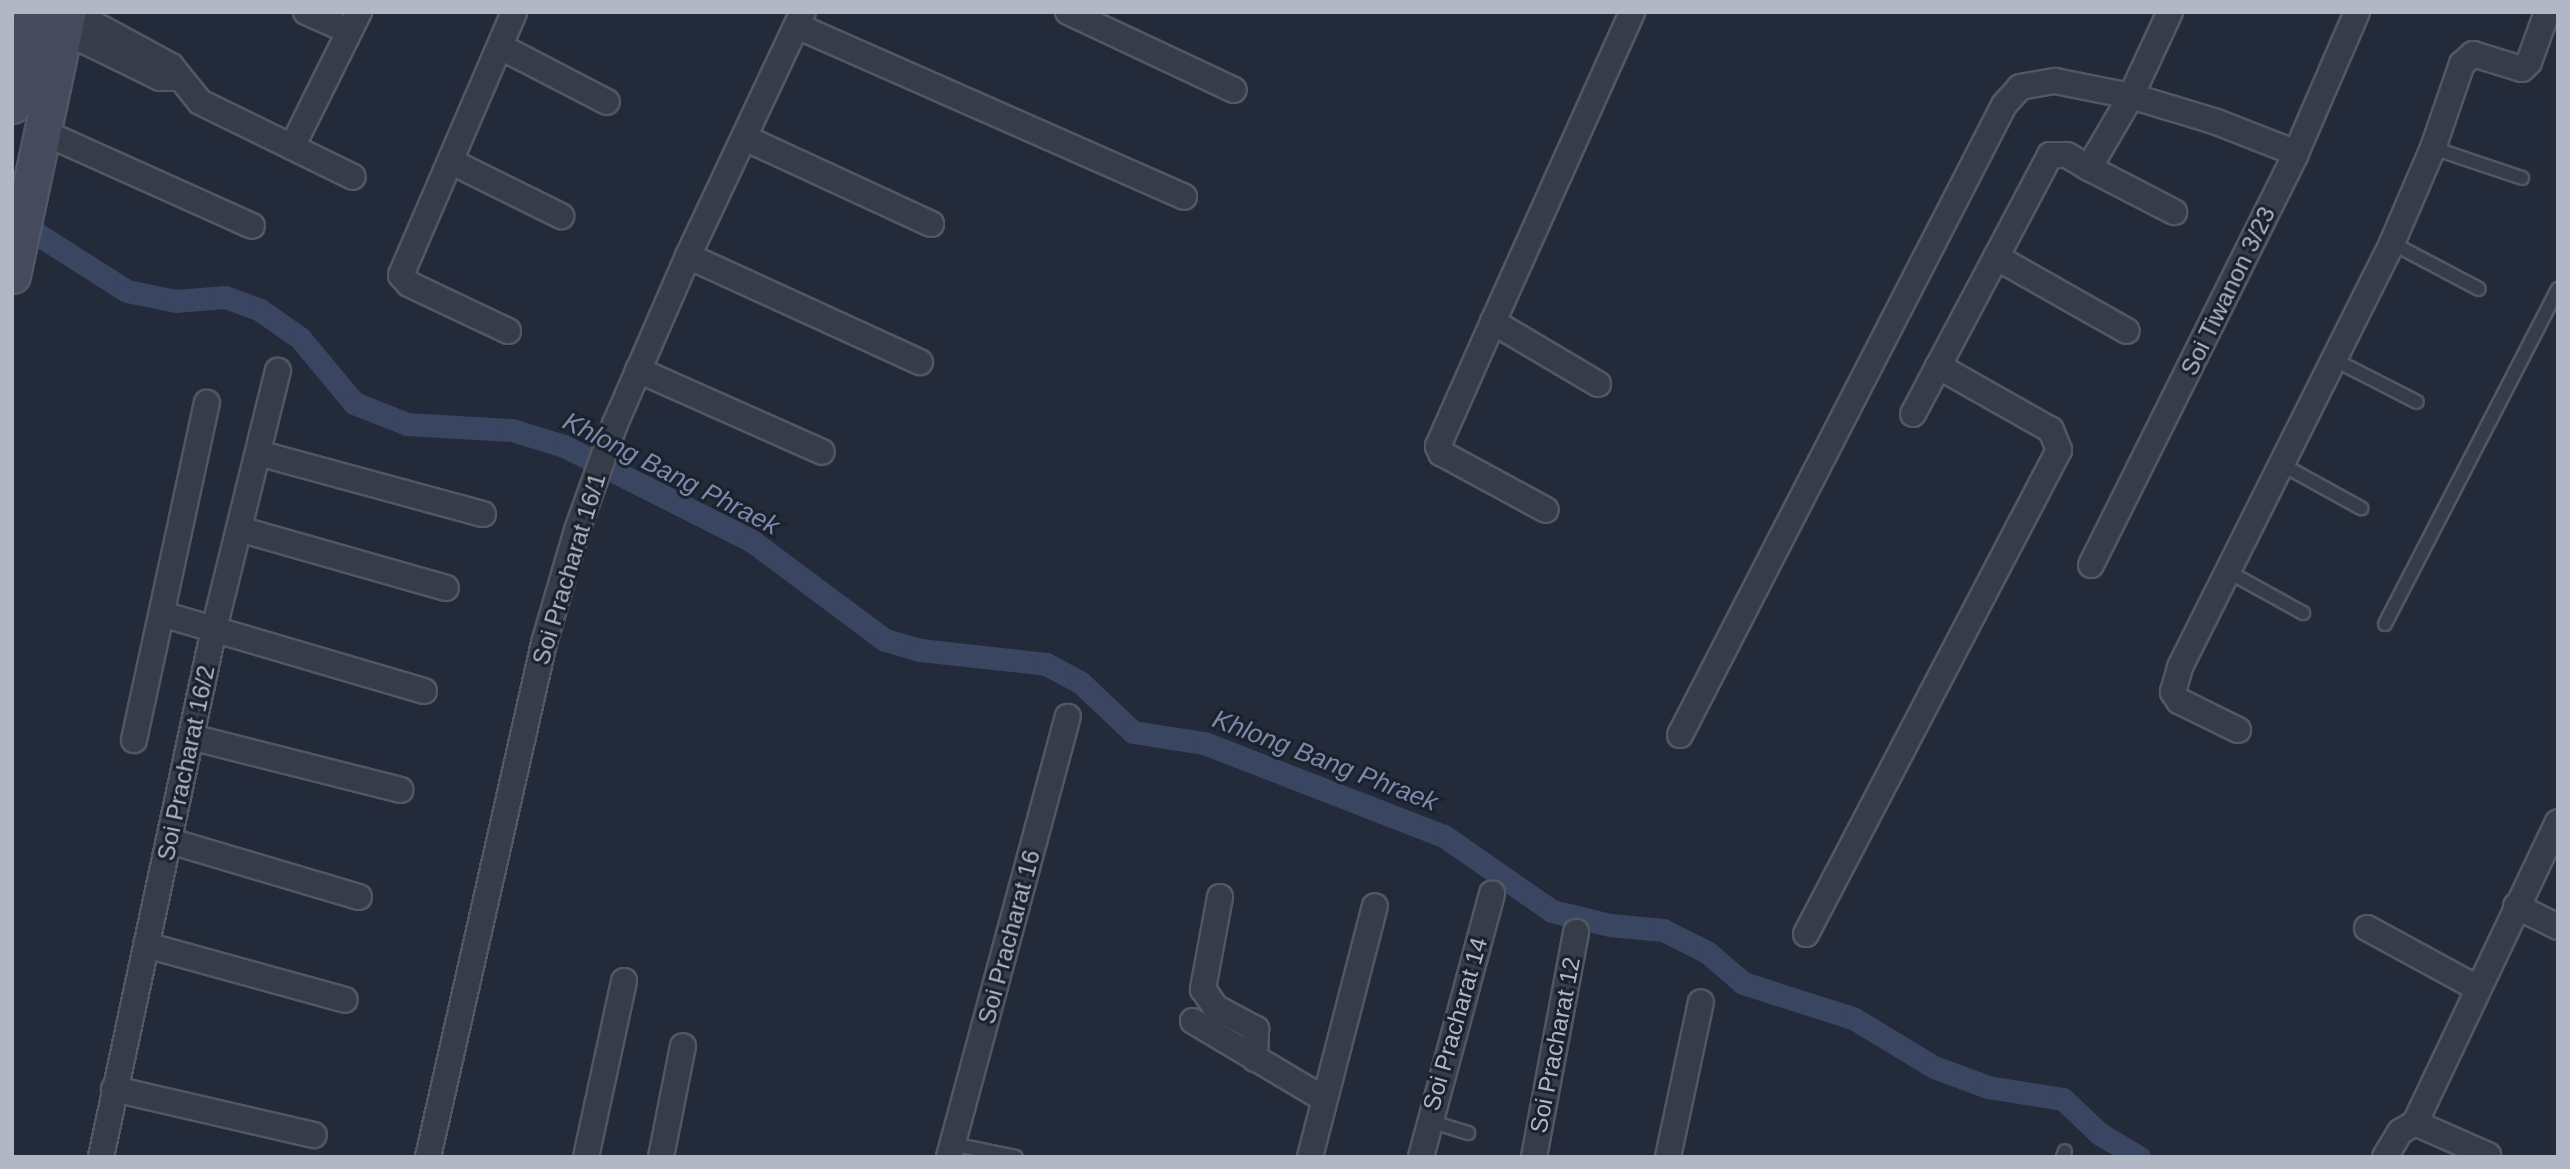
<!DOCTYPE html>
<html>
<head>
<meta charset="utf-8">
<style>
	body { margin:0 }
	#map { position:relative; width:2570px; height:1169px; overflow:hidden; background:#232a39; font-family:Helvetica,sans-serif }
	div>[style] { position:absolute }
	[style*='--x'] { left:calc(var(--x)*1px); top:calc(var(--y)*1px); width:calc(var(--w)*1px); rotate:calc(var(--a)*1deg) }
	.canal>* { height:23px; margin:-11.5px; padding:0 11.5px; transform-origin:11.5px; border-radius:11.5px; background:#394561 }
	.roads { filter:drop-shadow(2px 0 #525764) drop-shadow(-2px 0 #525764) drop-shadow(0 2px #525764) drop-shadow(0 -2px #525764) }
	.lane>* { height:12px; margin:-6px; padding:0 6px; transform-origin:6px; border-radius:6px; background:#373c49 }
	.street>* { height:24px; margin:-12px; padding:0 12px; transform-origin:12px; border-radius:12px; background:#373c49 }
	.secondary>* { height:35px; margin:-17.5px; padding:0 17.5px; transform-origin:17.5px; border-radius:17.5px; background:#454b5c }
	span { translate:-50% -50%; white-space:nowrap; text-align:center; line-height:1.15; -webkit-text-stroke:6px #1c212e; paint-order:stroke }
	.street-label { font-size:24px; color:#b2b7c5 }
	.water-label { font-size:26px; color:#7b8aab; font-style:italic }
	.frame { position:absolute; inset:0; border:14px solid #b2b7c5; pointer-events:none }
</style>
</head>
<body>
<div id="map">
	<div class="canal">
		<i style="--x:15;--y:220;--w:133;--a:32.4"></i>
		<i style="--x:127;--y:291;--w:50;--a:11.5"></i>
		<i style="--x:176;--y:301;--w:49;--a:-4.7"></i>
		<i style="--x:225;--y:297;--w:37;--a:20"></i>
		<i style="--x:260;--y:310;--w:49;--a:35"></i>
		<i style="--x:300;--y:338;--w:85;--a:50.3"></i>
		<i style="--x:354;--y:403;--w:57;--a:21.6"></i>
		<i style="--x:407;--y:424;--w:105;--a:3.3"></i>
		<i style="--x:512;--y:430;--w:54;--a:17.1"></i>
		<i style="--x:564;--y:446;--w:211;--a:26.8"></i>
		<i style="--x:752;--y:541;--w:166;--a:36.7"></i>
		<i style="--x:885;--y:640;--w:36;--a:16"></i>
		<i style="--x:920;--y:650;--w:127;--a:6.3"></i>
		<i style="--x:1046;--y:664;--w:38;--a:28"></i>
		<i style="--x:1080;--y:682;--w:73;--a:43.3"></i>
		<i style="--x:1133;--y:732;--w:72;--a:8.8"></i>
		<i style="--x:1204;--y:743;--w:257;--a:21.2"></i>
		<i style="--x:1444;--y:836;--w:131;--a:34.8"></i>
		<i style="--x:1552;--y:911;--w:60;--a:13.6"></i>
		<i style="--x:1610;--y:925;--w:53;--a:5.4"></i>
		<i style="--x:1663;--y:930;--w:49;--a:26.6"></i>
		<i style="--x:1707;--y:952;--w:48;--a:40.7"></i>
		<i style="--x:1743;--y:983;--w:115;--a:17.7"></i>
		<i style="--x:1853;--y:1018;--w:95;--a:31.2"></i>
		<i style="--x:1934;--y:1067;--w:58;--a:20.3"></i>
		<i style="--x:1988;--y:1087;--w:76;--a:9.1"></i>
		<i style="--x:2063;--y:1099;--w:51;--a:43.4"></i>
		<i style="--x:2100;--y:1134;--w:45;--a:30.5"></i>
	</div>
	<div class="roads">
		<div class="lane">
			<i style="--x:2433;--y:148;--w:94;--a:18.6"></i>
			<i style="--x:2392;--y:243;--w:98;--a:27.9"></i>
			<i style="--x:2333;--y:359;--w:94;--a:27.1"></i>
			<i style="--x:2279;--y:463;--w:94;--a:28.8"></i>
			<i style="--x:2227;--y:571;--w:87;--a:28.9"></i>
			<i style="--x:2385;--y:624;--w:377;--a:-62.7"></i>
			<i style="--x:1429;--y:1121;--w:41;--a:17.1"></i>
			<i style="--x:952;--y:1144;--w:65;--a:11.5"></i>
			<i style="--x:2063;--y:1157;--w:6;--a:-72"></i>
		</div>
		<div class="street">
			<i style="--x:72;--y:12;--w:113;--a:28.6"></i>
			<i style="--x:171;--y:66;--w:46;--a:51.1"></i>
			<i style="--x:200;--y:102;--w:170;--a:26.1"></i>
			<i style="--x:306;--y:12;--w:47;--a:23.8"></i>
			<i style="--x:1068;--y:12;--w:183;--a:25.2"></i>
			<i style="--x:2170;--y:12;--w:93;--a:114.9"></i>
			<i style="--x:2131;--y:96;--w:83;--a:120.3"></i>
			<i style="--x:2089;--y:168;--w:96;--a:27.4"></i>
			<i style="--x:797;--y:26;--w:423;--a:23.8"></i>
			<i style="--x:64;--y:31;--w:107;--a:26.1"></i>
			<i style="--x:160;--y:78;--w:17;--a:0"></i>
			<i style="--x:501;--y:47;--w:119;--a:27.4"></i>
			<i style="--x:43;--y:132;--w:229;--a:24.2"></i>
			<i style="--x:745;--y:138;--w:205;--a:24.8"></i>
			<i style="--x:292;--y:147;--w:151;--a:-63.6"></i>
			<i style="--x:452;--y:162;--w:122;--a:26.4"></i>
			<i style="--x:688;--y:256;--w:255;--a:24.6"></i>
			<i style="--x:1996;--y:257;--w:150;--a:29.5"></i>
			<i style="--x:1493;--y:322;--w:136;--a:113.9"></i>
			<i style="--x:1438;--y:446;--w:8;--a:67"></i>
			<i style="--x:1441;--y:453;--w:119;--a:28.5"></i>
			<i style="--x:508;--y:331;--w:110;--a:-154.6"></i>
			<i style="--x:409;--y:284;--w:12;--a:-132"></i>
			<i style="--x:401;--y:275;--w:286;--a:-66.7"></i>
			<i style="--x:638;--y:370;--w:201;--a:24"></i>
			<i style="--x:1598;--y:384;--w:122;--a:-149.4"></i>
			<i style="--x:1493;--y:322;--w:340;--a:-65.8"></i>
			<i style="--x:1913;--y:414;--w:293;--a:-62.1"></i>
			<i style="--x:2050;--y:155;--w:17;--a:0"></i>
			<i style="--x:2067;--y:155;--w:26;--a:31"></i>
			<i style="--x:258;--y:453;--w:233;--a:15.2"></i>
			<i style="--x:239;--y:529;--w:215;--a:15.9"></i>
			<i style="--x:2091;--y:565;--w:460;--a:-63.5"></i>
			<i style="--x:2296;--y:153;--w:154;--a:-66.6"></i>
			<i style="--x:162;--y:614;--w:273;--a:16.4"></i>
			<i style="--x:2238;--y:730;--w:66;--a:-153.8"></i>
			<i style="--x:2179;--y:701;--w:11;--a:-124"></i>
			<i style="--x:2173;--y:692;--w:26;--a:-74"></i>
			<i style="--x:2180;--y:667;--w:474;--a:-63.4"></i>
			<i style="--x:2392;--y:243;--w:103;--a:-66.7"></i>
			<i style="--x:2433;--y:148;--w:89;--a:-71"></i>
			<i style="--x:2462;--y:64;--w:15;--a:-42"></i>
			<i style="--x:2473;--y:54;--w:51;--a:17"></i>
			<i style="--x:2522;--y:69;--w:10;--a:-45"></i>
			<i style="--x:2529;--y:62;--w:53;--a:-70.2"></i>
			<i style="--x:1680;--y:735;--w:708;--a:-62.78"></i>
			<i style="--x:2004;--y:105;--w:24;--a:-48"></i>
			<i style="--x:2020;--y:87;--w:36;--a:-10"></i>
			<i style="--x:2055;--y:81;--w:77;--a:11.2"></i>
			<i style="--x:2131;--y:96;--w:87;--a:16.8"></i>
			<i style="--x:2214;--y:121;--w:88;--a:21.3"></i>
			<i style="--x:191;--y:737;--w:216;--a:14.2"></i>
			<i style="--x:134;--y:740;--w:345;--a:-77.8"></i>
			<i style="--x:170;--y:841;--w:197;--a:16.5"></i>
			<i style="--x:1220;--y:897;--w:94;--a:100.5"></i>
			<i style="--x:1203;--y:989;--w:22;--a:56"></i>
			<i style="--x:1215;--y:1007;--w:47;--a:28.2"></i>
			<i style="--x:1256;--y:1029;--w:30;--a:92"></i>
			<i style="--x:2516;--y:906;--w:47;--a:26.6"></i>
			<i style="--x:2367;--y:928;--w:125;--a:28.6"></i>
			<i style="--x:1806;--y:934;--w:546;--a:-62.4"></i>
			<i style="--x:2059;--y:450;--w:22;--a:-112"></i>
			<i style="--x:2051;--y:430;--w:130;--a:-150.5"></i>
			<i style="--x:146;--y:945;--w:206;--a:15.4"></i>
			<i style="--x:1193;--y:1021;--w:150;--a:30.8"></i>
			<i style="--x:114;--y:1089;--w:205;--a:13"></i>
			<i style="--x:2415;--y:1123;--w:333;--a:-64.6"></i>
			<i style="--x:101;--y:1157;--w:540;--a:-77.92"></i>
			<i style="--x:214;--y:629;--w:266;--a:-76.1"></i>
			<i style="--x:428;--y:1157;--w:527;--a:-77.28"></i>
			<i style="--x:544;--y:643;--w:118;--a:-73.7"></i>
			<i style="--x:577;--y:530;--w:113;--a:-70.3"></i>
			<i style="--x:615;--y:424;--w:183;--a:-66.5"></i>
			<i style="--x:688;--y:256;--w:270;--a:-64.8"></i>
			<i style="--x:586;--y:1157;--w:180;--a:-77.8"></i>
			<i style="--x:661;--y:1157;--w:113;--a:-78.8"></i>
			<i style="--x:949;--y:1157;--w:456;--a:-74.9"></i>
			<i style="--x:1310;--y:1157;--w:259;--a:-75.5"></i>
			<i style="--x:1421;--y:1157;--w:273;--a:-74.9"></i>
			<i style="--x:1534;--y:1157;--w:229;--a:-79.4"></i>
			<i style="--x:1668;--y:1157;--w:158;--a:-78"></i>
			<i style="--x:2385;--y:1157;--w:29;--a:-59"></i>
			<i style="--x:2400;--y:1132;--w:17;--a:-31"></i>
			<i style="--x:2415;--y:1123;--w:80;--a:23.7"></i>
		</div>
		<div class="secondary">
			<i style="--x:12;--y:105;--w:95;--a:-77.3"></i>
			<i style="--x:12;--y:275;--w:269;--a:-78"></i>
		</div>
	</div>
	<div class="street-label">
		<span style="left:2228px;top:291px;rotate:-64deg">Soi Tiwanon 3/23</span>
		<span style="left:569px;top:569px;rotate:-73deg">Soi Pracharat 16/1</span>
		<span style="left:186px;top:763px;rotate:-78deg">Soi Pracharat 16/2</span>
		<span style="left:1009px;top:937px;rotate:-75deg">Soi Pracharat 16</span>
		<span style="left:1455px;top:1024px;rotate:-74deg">Soi Pracharat 14</span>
		<span style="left:1555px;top:1045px;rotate:-79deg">Soi Pracharat 12</span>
	</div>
	<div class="water-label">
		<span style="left:671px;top:474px;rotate:27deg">Khlong Bang Phraek</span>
		<span style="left:1325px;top:761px;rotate:21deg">Khlong Bang Phraek</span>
	</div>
	<div class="frame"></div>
</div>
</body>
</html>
